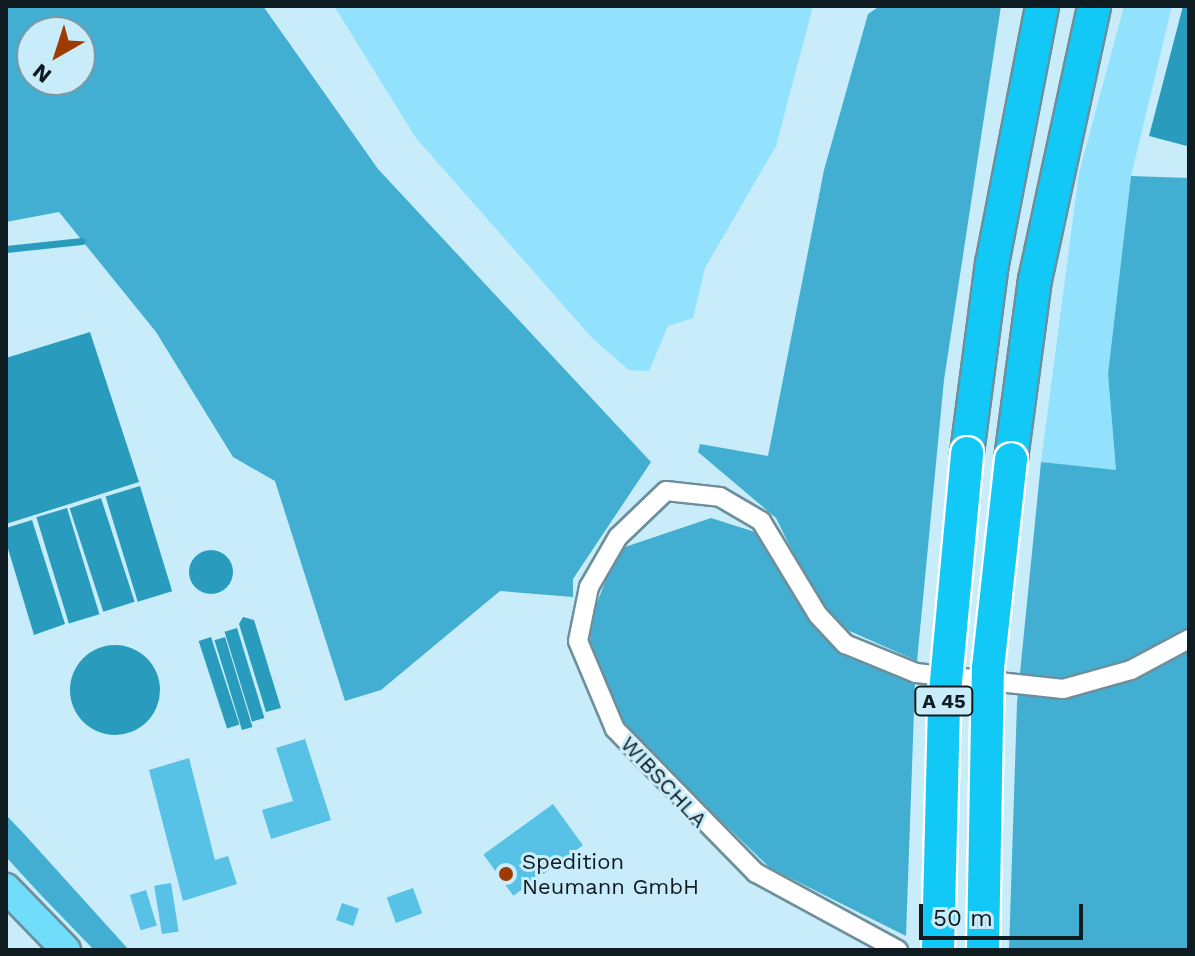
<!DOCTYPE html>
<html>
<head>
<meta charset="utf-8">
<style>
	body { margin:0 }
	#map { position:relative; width:1195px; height:956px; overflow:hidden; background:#c8ecfa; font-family:"Work Sans",sans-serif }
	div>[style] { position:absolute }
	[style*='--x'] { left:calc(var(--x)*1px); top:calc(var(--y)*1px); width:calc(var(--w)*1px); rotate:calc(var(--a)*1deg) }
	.green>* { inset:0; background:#92e1fd }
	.forest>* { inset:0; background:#42afd2 }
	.water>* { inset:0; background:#299cbe; transform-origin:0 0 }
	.round { border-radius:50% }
	.stream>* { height:7px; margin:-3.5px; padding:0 3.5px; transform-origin:3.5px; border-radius:3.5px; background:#299cbe }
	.building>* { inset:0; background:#58c2e6; transform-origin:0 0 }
	.roads { filter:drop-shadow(2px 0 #6d8f9c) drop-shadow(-2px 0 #6d8f9c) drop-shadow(0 2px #6d8f9c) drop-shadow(0 -2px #6d8f9c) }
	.minor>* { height:18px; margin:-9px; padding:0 9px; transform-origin:9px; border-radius:9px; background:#fff }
	.primary>* { height:28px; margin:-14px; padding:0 14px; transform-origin:14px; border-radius:14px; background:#70defa }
	.motorway>* { height:32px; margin:-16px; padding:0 16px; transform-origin:16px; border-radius:16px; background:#11c8f7 }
	.bridges { filter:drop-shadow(2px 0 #fff) drop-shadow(-2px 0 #fff) drop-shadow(0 2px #fff) drop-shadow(0 -2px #fff) }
	.motorway-bridge>* { height:32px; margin:-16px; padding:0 16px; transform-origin:16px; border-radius:16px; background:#11c8f7 }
	.dots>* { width:22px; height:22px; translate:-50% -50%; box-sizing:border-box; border:4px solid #c8ecfa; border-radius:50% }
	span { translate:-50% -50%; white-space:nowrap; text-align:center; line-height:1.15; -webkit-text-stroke:6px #c8ecfa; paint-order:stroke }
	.shield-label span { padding:2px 6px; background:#c8ecfa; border:2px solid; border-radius:6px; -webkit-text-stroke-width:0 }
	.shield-label { font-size:20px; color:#0e1b20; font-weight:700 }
	.street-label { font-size:22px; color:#0e1b20 }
	.poi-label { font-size:22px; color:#0e1b20 }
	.left { translate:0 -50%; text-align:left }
	.frame { position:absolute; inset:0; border:8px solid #0e1b20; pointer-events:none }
	.north { position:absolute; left:16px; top:16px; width:80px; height:80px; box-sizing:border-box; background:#c8ecfa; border:2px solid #7e98a3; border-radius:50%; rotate:219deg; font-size:22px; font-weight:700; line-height:32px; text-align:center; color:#0e1b20 }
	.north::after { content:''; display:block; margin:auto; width:28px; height:36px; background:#9e3b00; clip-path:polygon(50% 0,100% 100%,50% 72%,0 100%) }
	.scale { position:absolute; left:919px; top:904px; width:164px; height:36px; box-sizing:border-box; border:4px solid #0e1b20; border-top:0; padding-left:10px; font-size:24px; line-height:28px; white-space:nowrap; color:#0e1b20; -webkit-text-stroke:6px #c8ecfa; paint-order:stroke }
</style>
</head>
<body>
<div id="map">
	<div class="green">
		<i style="clip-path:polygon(334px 6px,813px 6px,776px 146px,705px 268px,693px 318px,668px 326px,649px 371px,629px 370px,593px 339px,416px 138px)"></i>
		<i style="clip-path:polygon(1124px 6px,1172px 6px,1131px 176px,1108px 374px,1116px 471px,1041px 462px,1079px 173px)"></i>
	</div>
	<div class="forest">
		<i style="clip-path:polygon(evenodd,6px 6px,263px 6px,378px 169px,651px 462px,573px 579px,573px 597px,500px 591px,381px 690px,345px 701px,275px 481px,233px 457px,156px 332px,59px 212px,6px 222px,6px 6px,80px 32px,80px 80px,32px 80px,32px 32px,80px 32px)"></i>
		<i style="clip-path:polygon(880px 6px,1001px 6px,944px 380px,917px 661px,843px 628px,808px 583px,776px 518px,698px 452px,700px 444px,768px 456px,824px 170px,868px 14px)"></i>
		<i style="clip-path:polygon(1131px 176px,1189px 178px,1189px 950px,1009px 950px,1017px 703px,1041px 462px,1116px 470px,1108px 374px)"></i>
		<i style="clip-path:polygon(711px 518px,755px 532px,815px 629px,848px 657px,915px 683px,906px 936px,770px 868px,631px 734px,611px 704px,590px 647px,591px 618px,609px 572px,625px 547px)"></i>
		<i style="clip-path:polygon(6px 815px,26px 836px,129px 950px,94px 950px,40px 894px,6px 857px)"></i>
	</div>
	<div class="water">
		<i style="clip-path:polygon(1183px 6px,1189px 6px,1187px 146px,1149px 136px)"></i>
		<i style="clip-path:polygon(90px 332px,139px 482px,6px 524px,6px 358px)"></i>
		<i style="left:140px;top:486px;width:110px;height:36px;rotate:73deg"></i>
		<i style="left:101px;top:498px;width:109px;height:33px;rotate:72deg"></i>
		<i style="left:67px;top:508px;width:111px;height:32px;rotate:73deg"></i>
		<i style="clip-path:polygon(32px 520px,65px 624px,34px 635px,6px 542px,6px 528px)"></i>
		<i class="round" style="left:189px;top:550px;width:44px;height:44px"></i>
		<i style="clip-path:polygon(243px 617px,254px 620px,281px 708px,266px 712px,239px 624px)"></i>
		<i style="left:237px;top:628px;width:94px;height:13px;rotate:73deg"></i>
		<i style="left:211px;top:637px;width:92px;height:13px;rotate:72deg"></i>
		<i style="left:225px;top:637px;width:94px;height:11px;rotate:73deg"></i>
		<i class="round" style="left:70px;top:645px;width:90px;height:90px"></i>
	</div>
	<div class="stream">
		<i style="--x:6;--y:249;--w:76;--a:-6"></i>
	</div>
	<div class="building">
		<i style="clip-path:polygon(305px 739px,331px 820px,271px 839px,262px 810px,293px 801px,276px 748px)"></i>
		<i style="clip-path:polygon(189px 758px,215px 860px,228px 856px,237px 884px,183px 901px,149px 770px)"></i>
		<i style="left:553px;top:804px;width:51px;height:86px;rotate:54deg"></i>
		<i style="left:171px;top:883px;width:49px;height:17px;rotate:81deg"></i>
		<i style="left:413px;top:888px;width:27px;height:28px;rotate:70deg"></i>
		<i style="left:146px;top:890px;width:37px;height:17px;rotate:73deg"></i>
		<i style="left:342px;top:903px;width:18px;height:18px;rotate:19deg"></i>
	</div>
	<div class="roads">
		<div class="minor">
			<i style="--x:898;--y:950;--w:162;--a:-151.5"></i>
			<i style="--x:756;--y:873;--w:202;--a:-134.4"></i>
			<i style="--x:615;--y:729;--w:95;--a:-112.8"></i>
			<i style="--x:578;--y:641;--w:55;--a:-78.5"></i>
			<i style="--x:589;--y:587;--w:58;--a:-59.9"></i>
			<i style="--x:618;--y:537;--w:66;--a:-43.8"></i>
			<i style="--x:666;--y:491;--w:54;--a:6.3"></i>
			<i style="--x:720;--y:497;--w:48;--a:30.3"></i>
			<i style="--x:761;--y:521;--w:110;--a:58.8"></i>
			<i style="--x:818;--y:615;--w:40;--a:47"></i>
			<i style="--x:845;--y:644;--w:77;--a:22.2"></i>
			<i style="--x:916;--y:673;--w:148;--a:6.2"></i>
			<i style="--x:1063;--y:689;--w:71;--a:-15.6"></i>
			<i style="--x:1131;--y:670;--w:66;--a:-28.1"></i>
		</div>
		<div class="primary">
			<i style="--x:6;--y:888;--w:86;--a:45.9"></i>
		</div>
		<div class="motorway">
			<i style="--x:967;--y:453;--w:191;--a:-82.5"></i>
			<i style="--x:992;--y:264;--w:263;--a:-79"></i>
			<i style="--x:1011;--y:459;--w:181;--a:-82.4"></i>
			<i style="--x:1035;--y:280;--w:280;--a:-77.8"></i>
		</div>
	</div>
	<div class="bridges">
		<div class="motorway-bridge">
			<i style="--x:938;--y:950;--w:247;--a:-88.6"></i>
			<i style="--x:944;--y:703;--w:251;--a:-84.7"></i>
			<i style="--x:983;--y:950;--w:282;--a:-89"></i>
			<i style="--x:988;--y:668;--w:210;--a:-83.7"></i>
		</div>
	</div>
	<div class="dots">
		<i style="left:506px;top:874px;background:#9e3b00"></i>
	</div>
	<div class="shield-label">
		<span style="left:944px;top:701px">A 45</span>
	</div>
	<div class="street-label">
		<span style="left:664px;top:782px;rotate:47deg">WIBSCHLA</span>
	</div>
	<div class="poi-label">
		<span class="left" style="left:522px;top:874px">Spedition<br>Neumann GmbH</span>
	</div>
	<div class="frame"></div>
	<div class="north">N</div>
	<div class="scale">50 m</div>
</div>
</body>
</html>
